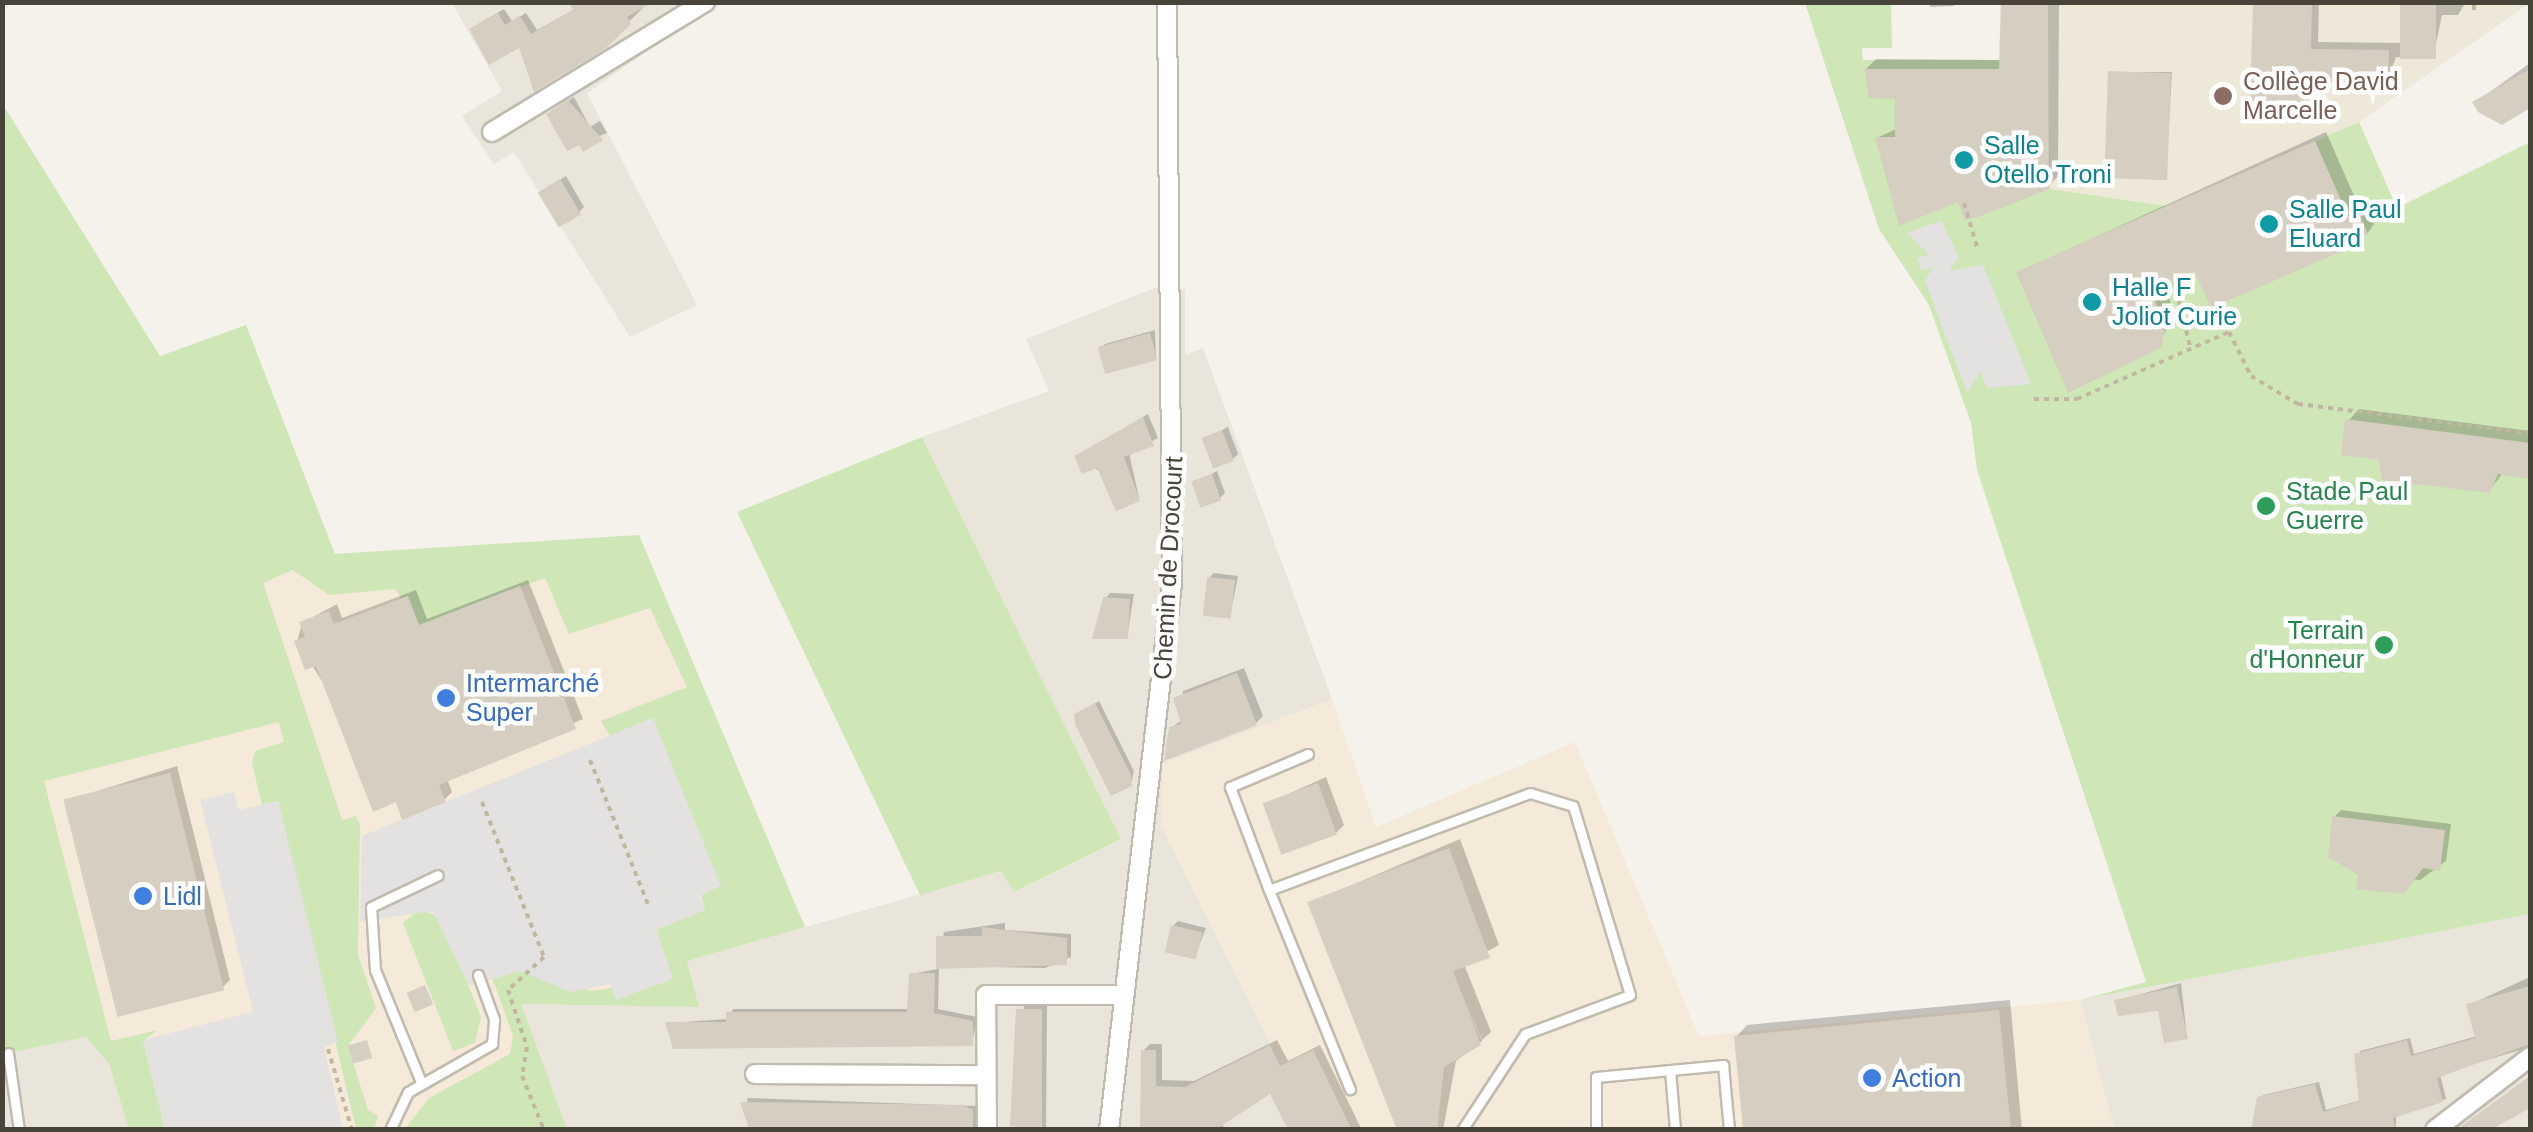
<!DOCTYPE html>
<html>
<head>
<meta charset="utf-8">
<style>
	body { margin:0 }
	#map { position:relative; width:2533px; height:1132px; overflow:hidden; background:#f5f2ec; font-family:Helvetica,sans-serif }
	div>[style] { position:absolute }
	[style*='--x'] { left:calc(var(--x)*1px); top:calc(var(--y)*1px); width:calc(var(--w)*1px); rotate:calc(var(--a)*1deg) }
	.residential>* { inset:0; background:#e9e5da }
	.commercial>* { inset:0; background:#f5ead9 }
	.education>* { inset:0; background:#ede8d7 }
	.green>* { inset:0; background:#cfe6b7 }
	.parking>* { inset:0; background:#e4e2e0 }
	.shadow>* { inset:0; background:#0003 }
	.building>* { inset:0; background:#d6cfc1; transform-origin:0 0 }
	.path>* { height:4px; margin-top:-2px; transform-origin:0; background:repeating-linear-gradient(90deg,#c1b7a0 0 5px,transparent 0 10px) }
	.roads { filter:drop-shadow(2px 0 #c0bbae) drop-shadow(-2px 0 #c0bbae) drop-shadow(0 2px #c0bbae) drop-shadow(0 -2px #c0bbae) }
	.lane>* { height:9px; margin:-4.5px; padding:0 4.5px; transform-origin:4.5px; border-radius:4.5px; background:#fff }
	.street>* { height:18px; margin:-9px; padding:0 9px; transform-origin:9px; border-radius:9px; background:#fff }
	.dots>* { width:28px; height:28px; translate:-50% -50%; box-sizing:border-box; border:5px solid #fff; border-radius:50% }
	span { translate:-50% -50%; white-space:nowrap; text-align:center; line-height:1.15; -webkit-text-stroke:9px #fff; paint-order:stroke }
	.education-label { font-size:25px; color:#785e54 }
	.left { translate:0 -50%; text-align:left }
	.culture-label { font-size:25px; color:#0d838f }
	.leisure-label { font-size:25px; color:#27864d }
	.right { translate:-100% -50%; text-align:right }
	.street-label { font-size:25px; color:#494439 }
	.shop-label { font-size:25px; color:#366cbe }
	.frame { position:absolute; inset:0; border:5px solid #494439; pointer-events:none }
</style>
</head>
<body>
<div id="map">
	<div class="residential">
		<i style="clip-path:polygon(452px 3px,717px 3px,587px 93px,697px 305px,630px 337px,514px 152px,494px 164px,462px 116px,502px 91px)"></i>
		<i style="clip-path:polygon(1157px 287px,1185px 289px,1185px 355px,1203px 348px,1332px 699px,1162px 764px,1313px 1129px,567px 1129px,520px 1004px,698px 1007px,687px 961px,1002px 871px,1015px 892px,1121px 839px,922px 437px,1049px 391px,1026px 339px)"></i>
		<i style="clip-path:polygon(2530px 914px,2530px 1129px,2114px 1129px,2080px 1000px)"></i>
		<i style="clip-path:polygon(86px 1037px,109px 1064px,129px 1129px,3px 1129px,2px 1054px)"></i>
	</div>
	<div class="commercial">
		<i style="clip-path:polygon(639px 535px,805px 927px,687px 961px,699px 1007px,521px 1004px,567px 1129px,129px 1129px,109px 1064px,86px 1037px,20px 772px,223px 598px,335px 554px)"></i>
		<i style="clip-path:polygon(1332px 699px,1376px 827px,1575px 742px,1699px 1036px,2080px 1000px,2114px 1129px,1313px 1129px,1161px 826px,1162px 764px)"></i>
	</div>
	<div class="education">
		<i style="clip-path:polygon(2001px 3px,2530px 3px,2359px 122px,2166px 206px,2049px 189px,2046px 51px,1999px 50px)"></i>
	</div>
	<div class="green">
		<i style="clip-path:polygon(1805px 3px,1891px 3px,1892px 48px,1862px 48px,1863px 60px,2048px 60px,2050px 189px,2166px 206px,2359px 122px,2397px 208px,2530px 142px,2530px 914px,2080px 1000px,2146px 982px,1977px 470px,1971px 423px,1929px 305px,1879px 229px)"></i>
		<i style="clip-path:polygon(2px 103px,160px 356px,246px 325px,335px 554px,639px 535px,805px 927px,687px 961px,699px 1007px,521px 1004px,567px 1129px,405px 1129px,429px 1098px,510px 1054px,513px 1036px,492px 977px,520px 971px,591px 991px,673px 979px,656px 929px,705px 910px,653px 718px,610px 736px,601px 721px,687px 687px,650px 608px,569px 634px,545px 578px,419px 625px,395px 589px,329px 595px,293px 570px,263px 583px,342px 820px,356px 816px,360px 825px,358px 955px,376px 1008px,348px 1046px,368px 1110px,378px 1116px,374px 1129px,356px 1129px,278px 801px,262px 805px,252px 763px,255px 751px,284px 742px,279px 722px,44px 781px,111px 1041px,158px 1030px,143px 1041px,165px 1129px,129px 1129px,109px 1064px,86px 1037px,3px 1054px)"></i>
		<i style="clip-path:polygon(922px 437px,1121px 839px,1014px 892px,1001px 871px,920px 895px,737px 512px)"></i>
		<i style="clip-path:polygon(419px 909px,441px 917px,481px 1017px,475px 1043px,453px 1051px,403px 923px)"></i>
	</div>
	<div class="parking">
		<i style="clip-path:polygon(1941px 221px,1959px 257px,1949px 271px,1983px 265px,2031px 384px,1987px 388px,1980px 372px,1967px 393px,1925px 281px,1933px 267px,1921px 271px,1917px 259px,1929px 254px,1907px 233px)"></i>
		<i style="clip-path:polygon(653px 718px,721px 886px,699px 896px,705px 910px,656px 930px,673px 979px,616px 1000px,610px 984px,571px 992px,520px 971px,469px 986px,433px 911px,360px 922px,362px 836px)"></i>
		<i style="clip-path:polygon(234px 792px,239px 810px,278px 801px,338px 1042px,324px 1047px,343px 1129px,165px 1129px,143px 1040px,253px 1012px,200px 800px)"></i>
	</div>
	<div class="shadow">
		<i style="clip-path:polygon(649px 2px,604px 46px,520px 44px,478px 24px,504px 9px,512px 21px,526px 13px,537px 30px,575px 9px)"></i>
		<i style="clip-path:polygon(1931px 2px,1955px 2px,1954px 6px,1930px 7px)"></i>
		<i style="clip-path:polygon(2004px 2px,2059px 2px,2058px 176px,2048px 187px,1960px 199px,1900px 222px,1877px 138px,1898px 128px,1898px 96px,1866px 69px,1876px 59px,2002px 60px)"></i>
		<i style="clip-path:polygon(2255px 2px,2319px 2px,2318px 42px,2401px 43px,2402px 2px,2466px 2px,2458px 15px,2442px 15px,2433px 58px,2396px 57px,2387px 81px,2316px 80px,2308px 105px)"></i>
		<i style="clip-path:polygon(2530px 63px,2530px 102px,2496px 120px,2476px 102px)"></i>
		<i style="clip-path:polygon(2111px 72px,2172px 72px,2166px 178px)"></i>
		<i style="clip-path:polygon(574px 97px,590px 127px,600px 121px,607px 133px,568px 148px,554px 109px)"></i>
		<i style="clip-path:polygon(2326px 132px,2359px 207px,2369px 202px,2377px 219px,2370px 230px,2358px 242px,2196px 267px,2162px 282px,2175px 313px,2163px 336px,2019px 272px)"></i>
		<i style="clip-path:polygon(566px 176px,584px 207px,579px 212px,541px 192px)"></i>
		<i style="clip-path:polygon(1155px 330px,1156px 358px,1100px 349px,1105px 344px)"></i>
		<i style="clip-path:polygon(2359px 409px,2530px 431px,2530px 476px,2503px 473px,2489px 491px,2381px 457px,2348px 421px)"></i>
		<i style="clip-path:polygon(1148px 414px,1158px 438px,1129px 453px,1139px 498px,1077px 456px)"></i>
		<i style="clip-path:polygon(1228px 427px,1238px 454px,1233px 459px,1204px 439px)"></i>
		<i style="clip-path:polygon(1217px 471px,1225px 493px,1220px 498px,1194px 483px)"></i>
		<i style="clip-path:polygon(1214px 573px,1238px 576px,1230px 616px,1209px 578px)"></i>
		<i style="clip-path:polygon(528px 580px,583px 719px,447px 779px,452px 792px,444px 800px,398px 799px,297px 642px,302px 623px,337px 604px,342px 618px,416px 590px,427px 619px)"></i>
		<i style="clip-path:polygon(1110px 593px,1134px 594px,1127px 637px,1105px 599px)"></i>
		<i style="clip-path:polygon(1244px 668px,1263px 716px,1256px 723px,1171px 728px,1182px 720px,1183px 691px)"></i>
		<i style="clip-path:polygon(1099px 701px,1134px 771px,1131px 784px,1076px 715px)"></i>
		<i style="clip-path:polygon(177px 766px,230px 980px,221px 989px,66px 801px)"></i>
		<i style="clip-path:polygon(1326px 777px,1344px 825px,1336px 833px,1266px 804px)"></i>
		<i style="clip-path:polygon(2341px 810px,2451px 824px,2446px 861px,2420px 880px,2360px 874px,2334px 817px)"></i>
		<i style="clip-path:polygon(1460px 839px,1499px 945px,1464px 964px,1491px 1032px,1482px 1040px,1446px 960px,1482px 1041px,1456px 1061px,1443px 1130px,1401px 1130px,1310px 903px)"></i>
		<i style="clip-path:polygon(1178px 921px,1206px 928px,1195px 956px,1173px 926px)"></i>
		<i style="clip-path:polygon(1005px 923px,1005px 930px,1071px 934px,1071px 957px,1045px 968px,939px 966px,938px 1009px,977px 1017px,972px 1044px,667px 1023px,728px 1019px,733px 1009px,910px 1009px,911px 974px,938px 969px,944px 932px)"></i>
		<i style="clip-path:polygon(2530px 977px,2530px 1047px,2440px 1074px,2446px 1099px,2396px 1115px,2396px 1130px,2257px 1130px,2263px 1095px,2319px 1082px,2326px 1110px,2361px 1100px,2360px 1051px,2410px 1038px,2414px 1054px,2477px 1036px,2469px 1005px)"></i>
		<i style="clip-path:polygon(2181px 983px,2187px 1037px,2159px 1008px,2116px 1001px)"></i>
		<i style="clip-path:polygon(2010px 1000px,2022px 1130px,1745px 1130px,1736px 1037px,1747px 1025px)"></i>
		<i style="clip-path:polygon(1024px 1005px,1047px 1005px,1046px 1130px,1018px 1130px)"></i>
		<i style="clip-path:polygon(1277px 1040px,1288px 1061px,1320px 1045px,1362px 1130px,1291px 1130px,1271px 1091px,1219px 1117px,1225px 1130px,1200px 1130px,1162px 1110px,1143px 1051px,1150px 1044px,1162px 1044px,1162px 1080px,1194px 1081px)"></i>
		<i style="clip-path:polygon(747px 1098px,977px 1106px,977px 1130px,751px 1126px)"></i>
	</div>
	<div class="building">
		<i style="clip-path:polygon(569px 2px,653px 2px,627px 17px,631px 24px,606px 48px,534px 92px,519px 48px,489px 65px,469px 29px,498px 13px,505px 25px,520px 16px,531px 34px,573px 10px)"></i>
		<i style="clip-path:polygon(2001px 2px,2048px 2px,2049px 189px,1978px 217px,1965px 220px,1958px 202px,1899px 226px,1875px 137px,1895px 137px,1895px 99px,1869px 98px,1864px 69px,1999px 69px)"></i>
		<i style="clip-path:polygon(2253px 2px,2312px 2px,2311px 49px,2389px 50px,2388px 84px,2309px 82px,2309px 108px,2250px 105px)"></i>
		<i style="left:2400px;top:2px;width:36px;height:57px"></i>
		<i style="clip-path:polygon(2530px 69px,2530px 108px,2502px 125px,2478px 112px,2472px 102px)"></i>
		<i style="left:2108px;top:71px;width:63px;height:107px;rotate:2deg"></i>
		<i style="clip-path:polygon(568px 100px,603px 140px,583px 152px,579px 145px,567px 151px,546px 114px)"></i>
		<i style="clip-path:polygon(2315px 141px,2348px 216px,2358px 211px,2367px 232px,2359px 244px,2211px 308px,2194px 271px,2150px 290px,2166px 325px,2161px 348px,2068px 393px,2016px 272px)"></i>
		<i style="left:560px;top:179px;width:41px;height:26px;rotate:59deg"></i>
		<i style="left:1150px;top:333px;width:28px;height:54px;rotate:75deg"></i>
		<i style="clip-path:polygon(1143px 417px,1154px 446px,1124px 457px,1140px 501px,1116px 511px,1097px 468px,1082px 474px,1074px 456px)"></i>
		<i style="clip-path:polygon(2345px 419px,2530px 443px,2530px 479px,2498px 474px,2490px 493px,2382px 480px,2379px 460px,2341px 455px)"></i>
		<i style="left:1222px;top:430px;width:33px;height:22px;rotate:69deg"></i>
		<i style="left:1212px;top:474px;width:28px;height:22px;rotate:71deg"></i>
		<i style="left:1207px;top:577px;width:28px;height:39px;rotate:6deg"></i>
		<i style="clip-path:polygon(520px 586px,576px 729px,439px 785px,446px 802px,402px 820px,396px 802px,373px 812px,316px 666px,305px 670px,294px 641px,305px 637px,299px 622px,329px 611px,334px 624px,408px 596px,419px 625px)"></i>
		<i style="clip-path:polygon(1103px 597px,1130px 599px,1128px 639px,1092px 639px)"></i>
		<i style="clip-path:polygon(1237px 673px,1257px 725px,1164px 761px,1169px 727px,1181px 724px,1173px 698px)"></i>
		<i style="clip-path:polygon(1095px 703px,1131px 775px,1132px 786px,1111px 796px,1075px 724px,1074px 714px)"></i>
		<i style="left:170px;top:773px;width:224px;height:110px;rotate:76deg"></i>
		<i style="left:1318px;top:783px;width:55px;height:59px;rotate:70deg"></i>
		<i style="clip-path:polygon(2332px 816px,2445px 830px,2440px 871px,2423px 868px,2404px 894px,2356px 889px,2358px 875px,2328px 857px)"></i>
		<i style="clip-path:polygon(1449px 848px,1490px 958px,1453px 971px,1481px 1045px,1444px 1067px,1437px 1130px,1397px 1130px,1307px 902px)"></i>
		<i style="left:1171px;top:925px;width:32px;height:28px;rotate:13deg"></i>
		<i style="clip-path:polygon(982px 927px,1067px 938px,1067px 965px,936px 969px,936px 936px,982px 936px)"></i>
		<i style="clip-path:polygon(909px 973px,935px 973px,934px 1013px,973px 1021px,973px 1046px,673px 1049px,665px 1022px,726px 1022px,726px 1012px,907px 1012px)"></i>
		<i style="left:425px;top:985px;width:21px;height:20px;rotate:67deg"></i>
		<i style="clip-path:polygon(2530px 986px,2530px 1044px,2437px 1078px,2443px 1102px,2393px 1118px,2396px 1130px,2251px 1130px,2257px 1097px,2315px 1084px,2323px 1112px,2359px 1101px,2354px 1054px,2407px 1040px,2411px 1056px,2475px 1038px,2466px 1004px)"></i>
		<i style="clip-path:polygon(2177px 987px,2188px 1039px,2164px 1043px,2158px 1011px,2118px 1016px,2114px 1000px)"></i>
		<i style="clip-path:polygon(1016px 1009px,1042px 1009px,1042px 1130px,1010px 1126px)"></i>
		<i style="clip-path:polygon(1999px 1010px,2011px 1130px,1743px 1130px,1734px 1036px)"></i>
		<i style="left:367px;top:1040px;width:19px;height:20px;rotate:74deg"></i>
		<i style="clip-path:polygon(1270px 1045px,1280px 1066px,1313px 1050px,1352px 1130px,1288px 1130px,1270px 1094px,1215px 1130px,1140px 1130px,1141px 1050px,1156px 1050px,1156px 1086px,1185px 1087px)"></i>
		<i style="clip-path:polygon(2530px 1076px,2530px 1108px,2490px 1130px,2456px 1130px)"></i>
		<i style="clip-path:polygon(740px 1102px,963px 1105px,973px 1110px,973px 1130px,749px 1129px)"></i>
	</div>
	<div class="path">
		<i style="--x:2474;--y:10;--w:8;--a:-90"></i>
		<i style="--x:1964;--y:203;--w:49;--a:73.4"></i>
		<i style="--x:2174;--y:282;--w:66;--a:76"></i>
		<i style="--x:2034;--y:399;--w:43;--a:0"></i>
		<i style="--x:2077;--y:399;--w:166;--a:-23.8"></i>
		<i style="--x:2229;--y:332;--w:49;--a:63.4"></i>
		<i style="--x:2251;--y:376;--w:55;--a:30.8"></i>
		<i style="--x:2298;--y:404;--w:234;--a:7.1"></i>
		<i style="--x:590;--y:760;--w:155;--a:68.1"></i>
		<i style="--x:482;--y:802;--w:167;--a:68.2"></i>
		<i style="--x:544;--y:957;--w:49;--a:137.5"></i>
		<i style="--x:508;--y:990;--w:60;--a:71.6"></i>
		<i style="--x:527;--y:1047;--w:29;--a:100"></i>
		<i style="--x:522;--y:1076;--w:58;--a:67.8"></i>
		<i style="--x:328;--y:1049;--w:84;--a:73.5"></i>
	</div>
	<div class="roads">
		<div class="lane">
			<i style="--x:1308;--y:754;--w:85;--a:157.1"></i>
			<i style="--x:1230;--y:787;--w:110;--a:69.3"></i>
			<i style="--x:1269;--y:890;--w:278;--a:-20.4"></i>
			<i style="--x:1530;--y:793;--w:45;--a:16.8"></i>
			<i style="--x:1573;--y:806;--w:197;--a:73.2"></i>
			<i style="--x:1630;--y:995;--w:112;--a:159.6"></i>
			<i style="--x:1525;--y:1034;--w:115;--a:123.3"></i>
			<i style="--x:1269;--y:890;--w:215;--a:67.9"></i>
			<i style="--x:8;--y:1053;--w:78;--a:81.9"></i>
			<i style="--x:1670;--y:1070;--w:60;--a:85.2"></i>
			<i style="--x:421;--y:1082;--w:121;--a:-112.3"></i>
			<i style="--x:375;--y:970;--w:63;--a:-93.6"></i>
			<i style="--x:371;--y:907;--w:74;--a:-25.5"></i>
			<i style="--x:390;--y:1130;--w:42;--a:-64.7"></i>
			<i style="--x:408;--y:1092;--w:97;--a:-29.7"></i>
			<i style="--x:492;--y:1044;--w:25;--a:-85"></i>
			<i style="--x:494;--y:1019;--w:47;--a:-110"></i>
			<i style="--x:1596;--y:1130;--w:53;--a:-90"></i>
			<i style="--x:1596;--y:1077;--w:128;--a:-5.4"></i>
			<i style="--x:1723;--y:1065;--w:65;--a:84.7"></i>
		</div>
		<div class="street">
			<i style="--x:492;--y:132;--w:250;--a:-31.4"></i>
			<i style="--x:755;--y:1074;--w:229;--a:0.3"></i>
			<i style="--x:987;--y:1130;--w:135;--a:-90.4"></i>
			<i style="--x:986;--y:995;--w:133;--a:0"></i>
			<i style="--x:1109;--y:1130;--w:551;--a:-83.43"></i>
			<i style="--x:1172;--y:583;--w:581;--a:-90.49"></i>
			<i style="--x:2435;--y:1130;--w:120;--a:-37.5"></i>
		</div>
	</div>
	<div class="dots">
		<i style="left:2223px;top:96px;background:#8d6e63"></i>
		<i style="left:1964px;top:160px;background:#0f9aa8"></i>
		<i style="left:2269px;top:224px;background:#0f9aa8"></i>
		<i style="left:2092px;top:302px;background:#0f9aa8"></i>
		<i style="left:2266px;top:506px;background:#2e9e5b"></i>
		<i style="left:2384px;top:645px;background:#2e9e5b"></i>
		<i style="left:446px;top:698px;background:#3f7fe0"></i>
		<i style="left:143px;top:896px;background:#3f7fe0"></i>
		<i style="left:1872px;top:1078px;background:#3f7fe0"></i>
	</div>
	<div class="education-label">
		<span class="left" style="left:2243px;top:96px">Collège David<br>Marcelle</span>
	</div>
	<div class="culture-label">
		<span class="left" style="left:1984px;top:160px">Salle<br>Otello Troni</span>
		<span class="left" style="left:2289px;top:224px">Salle Paul<br>Eluard</span>
		<span class="left" style="left:2112px;top:302px">Halle F<br>Joliot Curie</span>
	</div>
	<div class="leisure-label">
		<span class="left" style="left:2286px;top:506px">Stade Paul<br>Guerre</span>
		<span class="right" style="left:2364px;top:645px">Terrain<br>d'Honneur</span>
	</div>
	<div class="street-label">
		<span style="left:1168px;top:568px;rotate:-87deg">Chemin de Drocourt</span>
	</div>
	<div class="shop-label">
		<span class="left" style="left:466px;top:698px">Intermarché<br>Super</span>
		<span class="left" style="left:163px;top:896px">Lidl</span>
		<span class="left" style="left:1892px;top:1078px">Action</span>
	</div>
	<div class="frame"></div>
</div>
</body>
</html>
